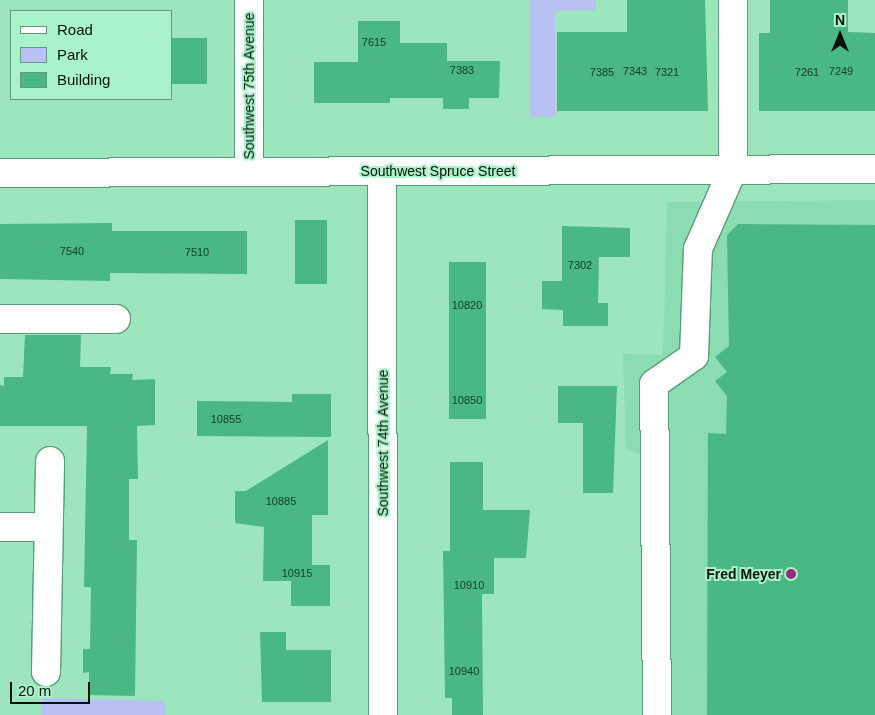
<!DOCTYPE html>
<html>
<head>
<meta charset="utf-8">
<style>
	body { margin:0 }
	#map { position:relative; width:875px; height:715px; overflow:hidden; background:#9de6bd; font-family:Arial,sans-serif }
	div>[style] { position:absolute }
	[style*='--x'] { left:calc(var(--x)*1px); top:calc(var(--y)*1px); width:calc(var(--w)*1px); rotate:calc(var(--a)*1deg) }
	.built>* { inset:0; background:#8bdcb0 }
	.green>* { inset:0; background:#b9c0f2 }
	.building>* { inset:0; background:#49b882; transform-origin:0 0 }
	.roads { filter:drop-shadow(1px 0 #569e78) drop-shadow(-1px 0 #569e78) drop-shadow(0 1px #569e78) drop-shadow(0 -1px #569e78) }
	.minor>* { height:28px; margin:-14px; padding:0 14px; transform-origin:14px; border-radius:14px; background:#fff }
	.dots>* { width:14px; height:14px; translate:-50% -50%; box-sizing:border-box; border:2px solid #aaf3ca; border-radius:50% }
	span { translate:-50% -50%; white-space:nowrap; text-align:center; line-height:1.15; -webkit-text-stroke:4px #aaf3ca; paint-order:stroke }
	.number-label { font-size:11px; color:#123c25 }
	.number-label span { -webkit-text-stroke-width:0 }
	.street-label { font-size:14px; color:#001306 }
	.poi-label { font-size:14px; color:#001306; font-weight:700 }
	.right { translate:-100% -50%; text-align:right }
	.legend { position:absolute; left:10px; top:10px; width:162px; height:90px; box-sizing:border-box; background:#aaf3ca; border:1px solid #66997c; margin:0; padding:6px 9px; list-style:none; font-size:15px; color:#001306 }
	.legend li { display:flex; align-items:center; gap:10px; height:25px }
	.legend b { width:25px; border:1px solid #66997c }
	.north { position:absolute; left:815px; top:10px; width:50px; height:50px; -webkit-text-stroke:4px #aaf3ca; paint-order:stroke; rotate:0deg; font-size:14px; font-weight:700; line-height:20px; text-align:center; color:#001306 }
	.north::after { content:''; display:block; margin:auto; width:18px; height:22px; background:#001306; clip-path:polygon(50% 0,100% 100%,50% 72%,0 100%) }
	.scale { position:absolute; left:10px; top:682px; width:80px; height:22px; box-sizing:border-box; border:2px solid #001306; border-top:0; padding-left:6px; font-size:15px; line-height:18px; white-space:nowrap; color:#001306; -webkit-text-stroke:4px #aaf3ca; paint-order:stroke }
</style>
</head>
<body>
<div id="map">
	<div class="built">
		<i style="clip-path:polygon(875px 200px,875px 715px,642px 715px,640px 454px,626px 449px,623px 354px,663px 355px,667px 202px)"></i>
	</div>
	<div class="green">
		<i style="clip-path:polygon(530px 0,596px 0,596px 10px,555px 11px,555px 117px,530px 117px)"></i>
		<i style="clip-path:polygon(42px 698px,165px 701px,165px 715px,41px 715px)"></i>
	</div>
	<div class="building">
		<i style="clip-path:polygon(627px 0,705px 0,708px 111px,557px 111px,557px 32px,627px 32px)"></i>
		<i style="clip-path:polygon(770px 0,848px 0,848px 32px,875px 33px,875px 111px,759px 111px,759px 33px,770px 33px)"></i>
		<i style="clip-path:polygon(358px 21px,400px 21px,400px 43px,447px 43px,447px 61px,500px 61px,499px 98px,469px 98px,469px 109px,443px 109px,443px 98px,390px 98px,390px 103px,314px 103px,314px 62px,358px 62px)"></i>
		<i style="left:171px;top:38px;width:36px;height:46px"></i>
		<i style="left:295px;top:220px;width:32px;height:64px"></i>
		<i style="clip-path:polygon(112px 223px,112px 231px,247px 231px,247px 274px,110px 273px,110px 281px,0 279px,0 224px)"></i>
		<i style="clip-path:polygon(738px 224px,875px 225px,875px 715px,707px 715px,708px 433px,726px 434px,727px 396px,715px 381px,727px 372px,715px 357px,729px 346px,727px 235px)"></i>
		<i style="clip-path:polygon(562px 226px,630px 228px,630px 257px,599px 257px,598px 303px,608px 303px,608px 326px,563px 326px,563px 310px,542px 309px,542px 281px,562px 281px)"></i>
		<i style="left:449px;top:262px;width:37px;height:157px"></i>
		<i style="clip-path:polygon(25px 335px,81px 335px,80px 367px,111px 367px,110px 374px,133px 374px,132px 380px,155px 379px,155px 425px,137px 426px,138px 479px,129px 479px,129px 540px,137px 540px,135px 696px,89px 695px,89px 672px,83px 673px,83px 649px,90px 649px,91px 587px,84px 587px,87px 426px,0 426px,0 385px,4px 386px,4px 377px,23px 377px)"></i>
		<i style="clip-path:polygon(558px 386px,617px 386px,613px 493px,583px 493px,583px 423px,558px 423px)"></i>
		<i style="clip-path:polygon(292px 394px,331px 394px,331px 437px,197px 436px,197px 401px,292px 402px)"></i>
		<i style="clip-path:polygon(328px 440px,328px 515px,312px 515px,312px 565px,330px 565px,330px 606px,291px 606px,291px 581px,263px 581px,264px 527px,235px 523px,235px 491px,246px 491px)"></i>
		<i style="clip-path:polygon(450px 462px,483px 462px,483px 510px,530px 510px,526px 558px,494px 558px,494px 594px,482px 594px,483px 715px,452px 715px,452px 698px,445px 698px,443px 551px,450px 551px)"></i>
		<i style="clip-path:polygon(260px 632px,286px 632px,286px 650px,331px 650px,331px 702px,262px 702px)"></i>
	</div>
	<div class="roads">
		<div class="minor">
			<i style="--x:249;--y:171;--w:171;--a:-90"></i>
			<i style="--x:382;--y:171;--w:544;--a:89.89"></i>
			<i style="--x:0;--y:173;--w:875;--a:-0.26"></i>
			<i style="--x:0;--y:319;--w:116;--a:0"></i>
			<i style="--x:0;--y:527;--w:48;--a:0"></i>
			<i style="--x:46;--y:672;--w:211;--a:-88.9"></i>
			<i style="--x:657;--y:715;--w:331;--a:-90.5"></i>
			<i style="--x:654;--y:384;--w:49;--a:-35"></i>
			<i style="--x:694;--y:356;--w:107;--a:-87.9"></i>
			<i style="--x:698;--y:249;--w:87;--a:-66.4"></i>
			<i style="--x:733;--y:169;--w:169;--a:-90"></i>
		</div>
	</div>
	<div class="dots">
		<i style="left:791px;top:574px;background:#9b2680"></i>
	</div>
	<div class="number-label">
		<span style="left:374px;top:42px">7615</span>
		<span style="left:462px;top:70px">7383</span>
		<span style="left:635px;top:71px">7343</span>
		<span style="left:841px;top:71px">7249</span>
		<span style="left:602px;top:72px">7385</span>
		<span style="left:667px;top:72px">7321</span>
		<span style="left:807px;top:72px">7261</span>
		<span style="left:72px;top:251px">7540</span>
		<span style="left:197px;top:252px">7510</span>
		<span style="left:580px;top:265px">7302</span>
		<span style="left:467px;top:305px">10820</span>
		<span style="left:467px;top:400px">10850</span>
		<span style="left:226px;top:419px">10855</span>
		<span style="left:281px;top:501px">10885</span>
		<span style="left:297px;top:573px">10915</span>
		<span style="left:469px;top:585px">10910</span>
		<span style="left:464px;top:671px">10940</span>
	</div>
	<div class="street-label">
		<span style="left:249px;top:86px;rotate:-90deg">Southwest 75th Avenue</span>
		<span style="left:438px;top:171px">Southwest Spruce Street</span>
		<span style="left:383px;top:443px;rotate:-90deg">Southwest 74th Avenue</span>
	</div>
	<div class="poi-label">
		<span class="right" style="left:781px;top:574px">Fred Meyer</span>
	</div>
	<ul class="legend">
	<li><b style="height:6px;background:#fff"></b>Road</li>
	<li><b style="height:14px;background:#b9c0f2"></b>Park</li>
	<li><b style="height:14px;background:#49b882"></b>Building</li>
	</ul>
	<div class="north">N</div>
	<div class="scale">20 m</div>
</div>
</body>
</html>
